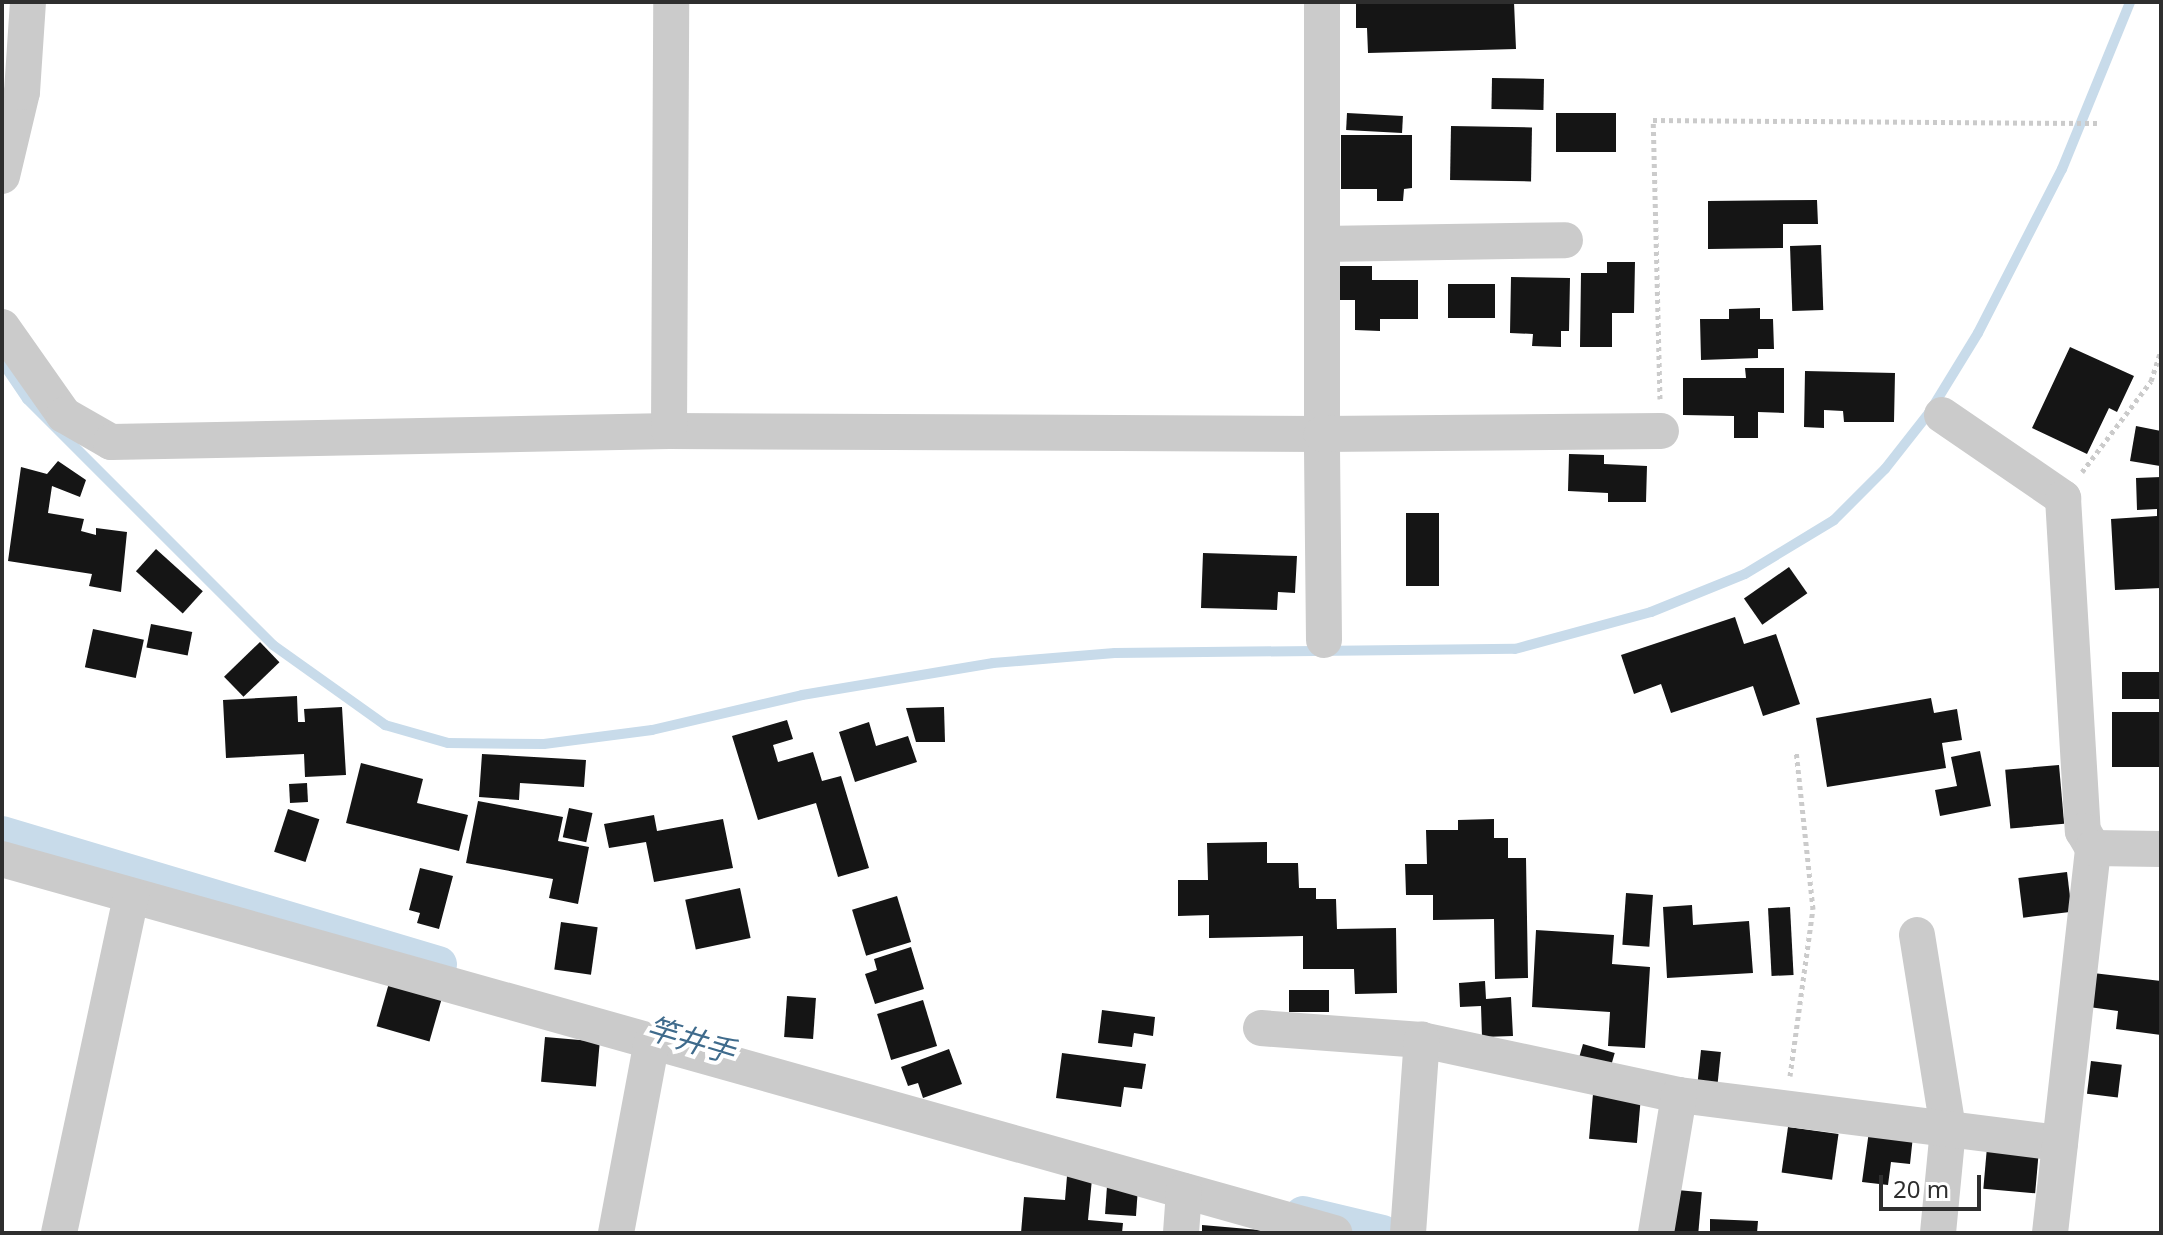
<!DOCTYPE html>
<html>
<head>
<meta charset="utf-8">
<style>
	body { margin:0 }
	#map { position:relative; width:2163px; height:1235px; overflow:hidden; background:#fff; font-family:"Noto Sans","Noto Sans JP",sans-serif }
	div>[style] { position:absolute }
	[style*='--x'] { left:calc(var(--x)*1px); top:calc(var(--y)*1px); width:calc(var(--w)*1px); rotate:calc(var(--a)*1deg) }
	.stream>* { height:10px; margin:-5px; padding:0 5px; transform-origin:5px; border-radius:5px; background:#c8dbea }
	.canal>* { height:36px; margin:-18px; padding:0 18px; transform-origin:18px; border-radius:18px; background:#c8dbea }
	.building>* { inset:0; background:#151515; transform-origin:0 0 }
	.path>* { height:5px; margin-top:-2.5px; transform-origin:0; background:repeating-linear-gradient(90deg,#cbcbcb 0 4px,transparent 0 8px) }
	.minor>* { height:36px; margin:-18px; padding:0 18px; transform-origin:18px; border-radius:18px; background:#cbcbcb }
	span { translate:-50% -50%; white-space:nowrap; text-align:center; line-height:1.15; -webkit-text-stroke:8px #fff; paint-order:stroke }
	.water-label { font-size:30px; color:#3f6b8c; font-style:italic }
	.frame { position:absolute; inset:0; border:4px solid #2e2e2e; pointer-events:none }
	.scale { position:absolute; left:1879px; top:1175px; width:102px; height:36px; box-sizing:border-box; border:4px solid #2e2e2e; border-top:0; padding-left:10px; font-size:24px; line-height:28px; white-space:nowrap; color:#2e2e2e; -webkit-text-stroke:6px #fff; paint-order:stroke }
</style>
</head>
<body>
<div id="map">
	<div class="stream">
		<i style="--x:2;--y:362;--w:45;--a:56"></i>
		<i style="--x:27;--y:399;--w:348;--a:45"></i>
		<i style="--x:273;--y:645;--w:138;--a:35.5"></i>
		<i style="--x:385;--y:725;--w:66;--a:15.9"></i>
		<i style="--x:448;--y:743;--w:96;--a:0.6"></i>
		<i style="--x:544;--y:744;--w:109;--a:-7.4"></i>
		<i style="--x:652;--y:730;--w:154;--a:-13.1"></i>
		<i style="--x:802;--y:695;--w:194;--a:-9.5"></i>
		<i style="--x:993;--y:663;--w:122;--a:-4.7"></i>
		<i style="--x:1115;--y:653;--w:400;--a:-0.6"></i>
		<i style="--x:1515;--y:649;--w:141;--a:-15.2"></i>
		<i style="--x:1651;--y:612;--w:101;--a:-22"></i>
		<i style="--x:1745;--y:574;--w:104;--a:-31.2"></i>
		<i style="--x:1834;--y:520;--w:72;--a:-45"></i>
		<i style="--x:1885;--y:469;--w:71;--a:-51.8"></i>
		<i style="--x:1929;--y:413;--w:94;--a:-58.5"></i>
		<i style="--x:1978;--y:333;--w:184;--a:-62.9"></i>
		<i style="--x:2062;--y:169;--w:180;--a:-67.8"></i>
	</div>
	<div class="canal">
		<i style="--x:2;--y:834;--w:456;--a:16.6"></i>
		<i style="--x:1303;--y:1214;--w:82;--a:13.4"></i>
	</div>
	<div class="building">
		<i style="clip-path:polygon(1356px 2px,1514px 2px,1516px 49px,1368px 53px,1367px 28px,1356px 28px)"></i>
		<i style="left:1492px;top:78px;width:52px;height:31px;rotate:1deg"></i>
		<i style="left:1347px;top:113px;width:56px;height:17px;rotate:3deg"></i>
		<i style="left:1616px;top:113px;width:39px;height:60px;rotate:90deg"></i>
		<i style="left:1451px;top:126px;width:81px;height:54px;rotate:1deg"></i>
		<i style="clip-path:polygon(1341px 135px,1412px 135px,1412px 188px,1404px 189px,1403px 201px,1377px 201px,1377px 189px,1341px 189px)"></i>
		<i style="clip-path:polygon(1817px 200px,1818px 224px,1783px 224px,1783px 248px,1708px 249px,1708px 201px)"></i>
		<i style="left:1821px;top:245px;width:65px;height:31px;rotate:88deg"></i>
		<i style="clip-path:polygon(1607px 262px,1635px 262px,1634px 313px,1612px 313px,1612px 347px,1580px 347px,1581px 273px,1607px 273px)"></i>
		<i style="clip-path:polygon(1339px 266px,1372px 266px,1372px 280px,1418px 280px,1418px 319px,1380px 319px,1380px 331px,1355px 330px,1355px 300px,1339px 300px)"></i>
		<i style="clip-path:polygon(1511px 277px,1570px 278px,1569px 331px,1561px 331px,1561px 347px,1532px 346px,1533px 334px,1510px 333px)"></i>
		<i style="left:1448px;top:284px;width:47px;height:34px"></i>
		<i style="clip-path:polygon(1760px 308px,1760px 319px,1773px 319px,1774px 349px,1758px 349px,1758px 358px,1701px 360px,1700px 319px,1729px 319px,1729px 309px)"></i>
		<i style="clip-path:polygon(2070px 347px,2134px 376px,2117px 412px,2109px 408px,2087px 454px,2032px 428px)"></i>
		<i style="clip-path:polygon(1745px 368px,1784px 368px,1784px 413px,1758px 412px,1758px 438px,1734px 438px,1734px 416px,1683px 415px,1683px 378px,1746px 378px)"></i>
		<i style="clip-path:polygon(1805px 371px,1895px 373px,1894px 422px,1844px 422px,1843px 411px,1824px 410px,1824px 428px,1804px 427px)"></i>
		<i style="clip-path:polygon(2136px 426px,2161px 431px,2160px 466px,2130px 461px)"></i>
		<i style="clip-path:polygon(1569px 454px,1604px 455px,1604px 464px,1647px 466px,1646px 502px,1608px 502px,1608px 493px,1568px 491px)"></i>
		<i style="clip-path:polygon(58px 461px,86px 480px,80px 497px,52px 486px,48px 513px,84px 519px,81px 531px,96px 535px,96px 528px,127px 532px,121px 592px,89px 586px,92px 574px,8px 561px,21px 467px,47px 474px)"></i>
		<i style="clip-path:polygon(2161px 477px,2161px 588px,2115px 590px,2111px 519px,2157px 516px,2157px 509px,2137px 510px,2136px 478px)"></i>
		<i style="left:1406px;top:513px;width:33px;height:73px"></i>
		<i style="left:156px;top:549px;width:63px;height:30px;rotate:42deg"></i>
		<i style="clip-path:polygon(1203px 553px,1297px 556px,1295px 593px,1278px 592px,1277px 610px,1201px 608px)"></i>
		<i style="left:1789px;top:567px;width:32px;height:55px;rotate:55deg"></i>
		<i style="clip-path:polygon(1735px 617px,1744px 644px,1776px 634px,1800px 704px,1763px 716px,1753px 686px,1671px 713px,1661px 684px,1634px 694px,1621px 655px)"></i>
		<i style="left:151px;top:624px;width:42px;height:24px;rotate:11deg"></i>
		<i style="left:93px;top:629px;width:52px;height:39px;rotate:12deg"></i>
		<i style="left:260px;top:642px;width:28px;height:50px;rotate:46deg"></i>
		<i style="left:2161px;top:672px;width:27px;height:39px;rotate:90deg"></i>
		<i style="clip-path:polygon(297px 696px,298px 722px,305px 722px,304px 709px,342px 707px,346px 775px,305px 777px,304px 754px,226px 758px,223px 700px)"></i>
		<i style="clip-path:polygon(1931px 698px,1934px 713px,1957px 709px,1962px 740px,1942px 743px,1946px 768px,1827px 787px,1816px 718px)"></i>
		<i style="clip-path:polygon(944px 707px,945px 742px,916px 742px,906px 708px)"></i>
		<i style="left:2161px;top:712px;width:55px;height:49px;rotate:90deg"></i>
		<i style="clip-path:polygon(787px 720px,793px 739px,773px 745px,778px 762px,813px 752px,822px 781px,841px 776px,869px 868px,838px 877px,816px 803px,758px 820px,732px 736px)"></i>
		<i style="clip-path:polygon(869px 722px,876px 746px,908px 736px,917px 762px,855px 782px,839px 732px)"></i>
		<i style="clip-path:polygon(1980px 751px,1991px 806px,1940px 816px,1935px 790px,1957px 786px,1951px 757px)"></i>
		<i style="clip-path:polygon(482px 754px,586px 760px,584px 787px,520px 783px,519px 800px,479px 797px)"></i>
		<i style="clip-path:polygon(361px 763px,423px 779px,417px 803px,468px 815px,459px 851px,346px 823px)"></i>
		<i style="left:2059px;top:765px;width:59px;height:54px;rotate:85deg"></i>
		<i style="left:307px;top:783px;width:19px;height:18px;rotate:87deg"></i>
		<i style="clip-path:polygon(478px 801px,563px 817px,558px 841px,589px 847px,578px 904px,549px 898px,553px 879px,466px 863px)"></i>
		<i style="left:569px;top:808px;width:24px;height:30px;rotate:12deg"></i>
		<i style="left:288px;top:809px;width:33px;height:45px;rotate:18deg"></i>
		<i style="clip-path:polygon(654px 815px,657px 831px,723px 819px,733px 868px,654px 882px,646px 842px,609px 848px,604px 824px)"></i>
		<i style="clip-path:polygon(1494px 819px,1494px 838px,1508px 838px,1508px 858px,1526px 858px,1528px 978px,1495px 979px,1494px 919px,1433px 920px,1433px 895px,1406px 895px,1405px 864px,1427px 864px,1426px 830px,1458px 830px,1458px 820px)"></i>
		<i style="clip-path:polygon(1267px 842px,1267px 863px,1298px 863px,1299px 888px,1316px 888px,1316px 899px,1336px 899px,1337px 929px,1396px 928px,1397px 993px,1355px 994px,1354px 969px,1303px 969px,1303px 936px,1209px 938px,1209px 915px,1178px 916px,1178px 880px,1208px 880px,1207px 843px)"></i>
		<i style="clip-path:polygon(420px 868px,453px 876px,439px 929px,417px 923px,420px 913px,409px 910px)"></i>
		<i style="left:2067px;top:872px;width:40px;height:49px;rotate:83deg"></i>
		<i style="left:740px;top:888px;width:51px;height:56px;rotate:78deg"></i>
		<i style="left:1626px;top:893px;width:27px;height:52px;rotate:4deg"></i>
		<i style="left:897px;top:896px;width:48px;height:47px;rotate:73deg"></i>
		<i style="clip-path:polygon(1692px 905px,1693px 925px,1749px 921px,1753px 973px,1667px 978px,1663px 907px)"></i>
		<i style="left:1790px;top:907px;width:68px;height:22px;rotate:87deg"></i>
		<i style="left:561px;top:922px;width:37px;height:48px;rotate:8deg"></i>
		<i style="clip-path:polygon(1536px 930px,1614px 935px,1612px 964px,1650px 967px,1645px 1048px,1608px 1046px,1610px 1012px,1532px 1007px)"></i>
		<i style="clip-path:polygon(911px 947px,924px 989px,875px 1004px,865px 974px,877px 970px,874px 959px)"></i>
		<i style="clip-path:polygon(2093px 973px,2161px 981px,2161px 1035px,2116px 1029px,2118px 1011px,2089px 1007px)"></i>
		<i style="clip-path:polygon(1485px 981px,1486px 999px,1511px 997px,1513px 1036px,1482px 1037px,1481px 1006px,1460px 1007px,1459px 983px)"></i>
		<i style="left:389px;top:983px;width:55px;height:45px;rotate:16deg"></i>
		<i style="left:1289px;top:990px;width:40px;height:22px"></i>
		<i style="left:787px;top:996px;width:29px;height:41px;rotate:4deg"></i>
		<i style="left:923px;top:1000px;width:48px;height:48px;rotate:73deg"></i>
		<i style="clip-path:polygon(1102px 1010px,1155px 1017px,1153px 1036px,1134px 1033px,1132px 1047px,1098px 1043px)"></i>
		<i style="left:545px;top:1037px;width:55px;height:45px;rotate:5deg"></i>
		<i style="left:1583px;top:1044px;width:33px;height:19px;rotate:16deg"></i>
		<i style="clip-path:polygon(949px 1049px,962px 1084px,923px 1098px,918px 1083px,908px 1086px,901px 1067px)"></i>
		<i style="left:1701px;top:1050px;width:20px;height:35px;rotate:6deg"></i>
		<i style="clip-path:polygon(1062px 1053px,1146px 1064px,1142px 1089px,1124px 1087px,1121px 1107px,1056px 1098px)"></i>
		<i style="left:2091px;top:1061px;width:31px;height:33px;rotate:7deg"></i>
		<i style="left:1593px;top:1094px;width:48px;height:45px;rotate:5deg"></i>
		<i style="left:1788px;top:1127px;width:51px;height:46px;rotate:8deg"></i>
		<i style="clip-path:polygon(1869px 1131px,1913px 1136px,1910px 1164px,1891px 1162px,1888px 1185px,1862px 1182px)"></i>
		<i style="left:1987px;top:1147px;width:52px;height:42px;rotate:5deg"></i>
		<i style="clip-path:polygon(1067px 1176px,1092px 1179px,1088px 1220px,1123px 1223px,1122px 1233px,1021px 1233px,1024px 1197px,1065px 1200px)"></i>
		<i style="left:1107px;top:1186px;width:31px;height:28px;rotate:4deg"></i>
		<i style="left:1666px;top:1189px;width:36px;height:44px;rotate:5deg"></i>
		<i style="clip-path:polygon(1710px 1219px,1758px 1221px,1757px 1233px,1710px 1233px)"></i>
		<i style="clip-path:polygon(1202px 1225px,1271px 1231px,1271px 1233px,1202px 1233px)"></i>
	</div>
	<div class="path">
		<i style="--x:1660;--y:399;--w:279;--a:-91.4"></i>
		<i style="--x:1653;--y:120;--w:444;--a:0.4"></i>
		<i style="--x:2082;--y:472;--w:114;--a:-52.8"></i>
		<i style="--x:2151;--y:381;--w:32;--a:-72"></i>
		<i style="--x:1790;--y:1076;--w:169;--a:-82.2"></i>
		<i style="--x:1813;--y:909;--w:159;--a:-96.1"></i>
	</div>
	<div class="minor">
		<i style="--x:2;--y:176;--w:86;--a:-76.6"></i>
		<i style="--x:22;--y:92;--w:90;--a:-86.2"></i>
		<i style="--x:1322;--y:244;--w:243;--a:-0.9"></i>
		<i style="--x:2;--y:327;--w:108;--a:54.8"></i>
		<i style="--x:64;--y:415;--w:54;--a:29.9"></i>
		<i style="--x:111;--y:442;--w:558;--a:-1.13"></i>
		<i style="--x:669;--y:431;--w:653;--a:0.26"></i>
		<i style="--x:1322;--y:434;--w:432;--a:-90"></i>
		<i style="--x:1942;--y:415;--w:147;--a:34.4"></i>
		<i style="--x:2063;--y:498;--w:334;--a:86.6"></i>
		<i style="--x:2083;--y:831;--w:20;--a:60"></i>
		<i style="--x:669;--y:431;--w:429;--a:-89.7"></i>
		<i style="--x:1324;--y:640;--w:206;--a:-90.6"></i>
		<i style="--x:1322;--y:434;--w:339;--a:-0.5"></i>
		<i style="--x:2;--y:859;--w:1384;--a:15.68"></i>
		<i style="--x:1917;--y:935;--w:196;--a:80.9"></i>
		<i style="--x:1948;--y:1129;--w:104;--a:95.5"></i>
		<i style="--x:1261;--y:1028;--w:161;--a:4.3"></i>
		<i style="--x:1422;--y:1040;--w:263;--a:12.1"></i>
		<i style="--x:1679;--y:1095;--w:384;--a:7.2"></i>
		<i style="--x:59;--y:1233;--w:344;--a:-77.9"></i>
		<i style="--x:616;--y:1233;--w:195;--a:-79.4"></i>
		<i style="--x:1181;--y:1233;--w:42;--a:-85.9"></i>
		<i style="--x:1408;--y:1233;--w:194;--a:-85.9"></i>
		<i style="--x:1656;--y:1233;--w:140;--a:-80.5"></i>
		<i style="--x:2050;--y:1233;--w:387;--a:-83.6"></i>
		<i style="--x:2093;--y:848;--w:68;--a:0.8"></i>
	</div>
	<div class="water-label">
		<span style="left:691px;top:1040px;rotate:17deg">竿井手</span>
	</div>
	<div class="frame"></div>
	<div class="scale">20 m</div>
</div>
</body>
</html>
